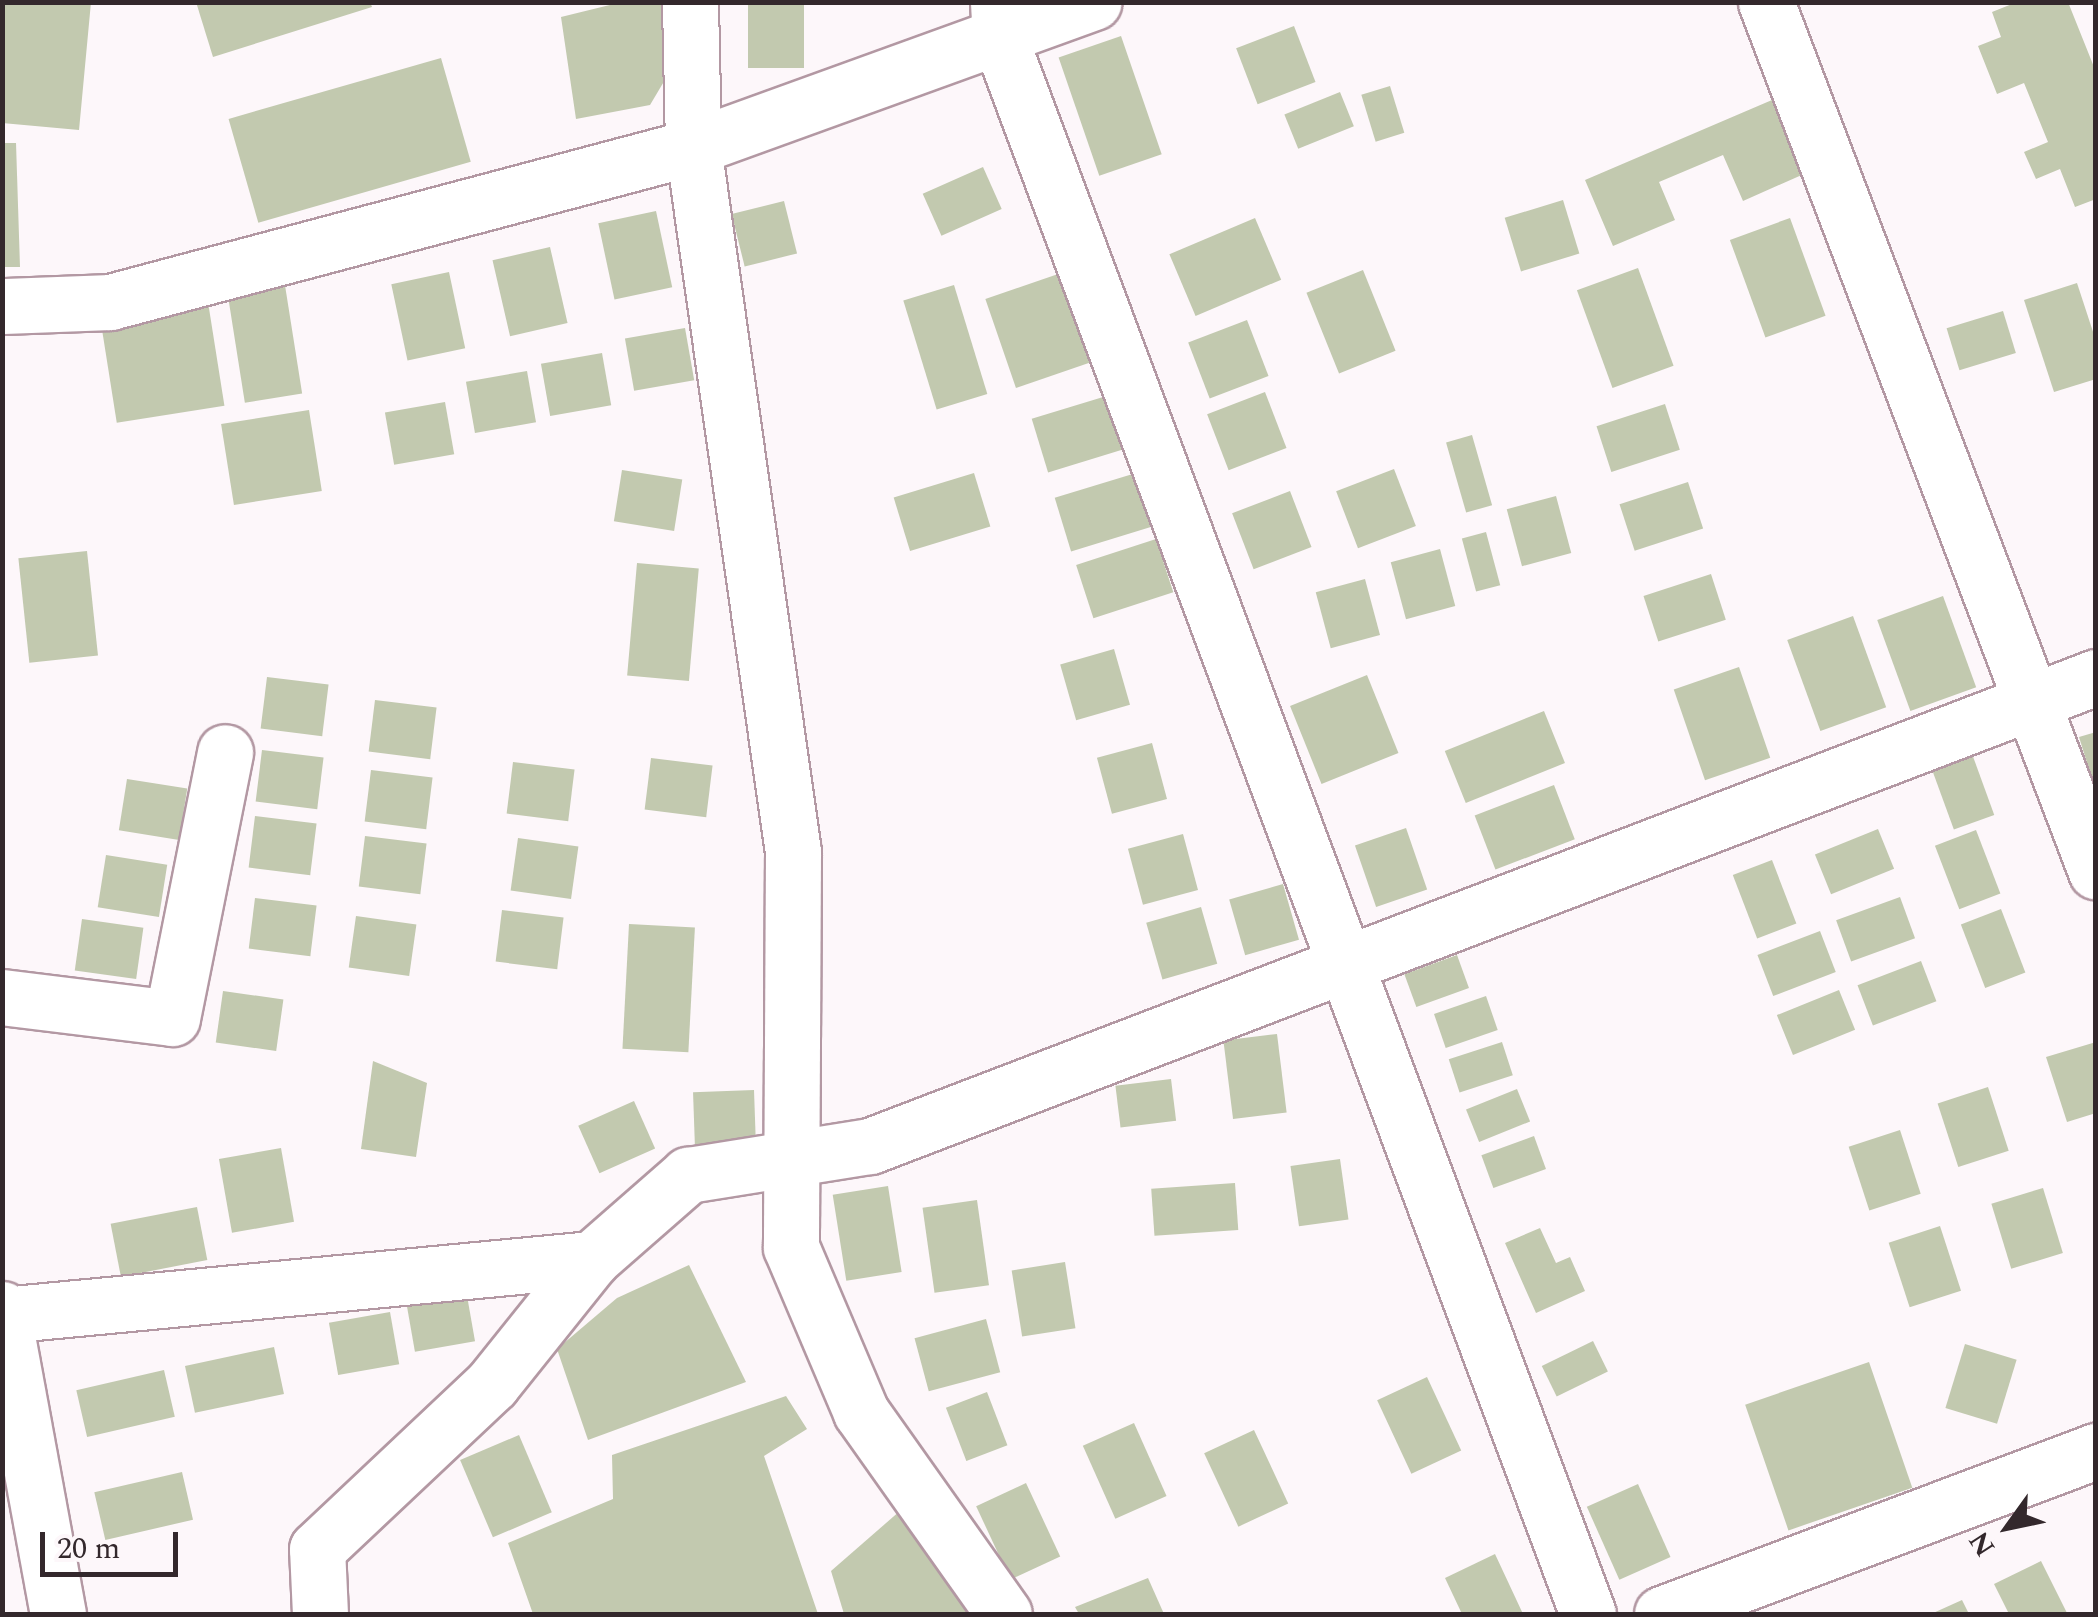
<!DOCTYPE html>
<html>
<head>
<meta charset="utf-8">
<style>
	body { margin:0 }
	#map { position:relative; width:2098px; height:1617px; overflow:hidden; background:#fdf7fa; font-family:Spectral,serif }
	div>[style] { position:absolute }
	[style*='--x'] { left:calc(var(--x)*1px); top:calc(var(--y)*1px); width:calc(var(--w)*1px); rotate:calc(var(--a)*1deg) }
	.building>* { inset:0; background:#c2c9af; transform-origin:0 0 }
	.roads { filter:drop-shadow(2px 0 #b398a3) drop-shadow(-2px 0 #b398a3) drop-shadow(0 2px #b398a3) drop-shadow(0 -2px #b398a3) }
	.minor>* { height:55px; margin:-27.5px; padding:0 27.5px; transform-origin:27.5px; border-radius:27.5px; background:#fff }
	span { translate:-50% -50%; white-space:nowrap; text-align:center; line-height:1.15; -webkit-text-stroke:8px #fdf7fa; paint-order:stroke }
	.frame { position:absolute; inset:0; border:5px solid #33282c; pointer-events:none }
	.north { position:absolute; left:1958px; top:1477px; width:100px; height:100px; -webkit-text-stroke:8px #fdf7fa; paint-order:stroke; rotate:237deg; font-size:28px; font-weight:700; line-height:40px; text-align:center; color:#33282c }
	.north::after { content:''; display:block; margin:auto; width:35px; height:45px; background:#33282c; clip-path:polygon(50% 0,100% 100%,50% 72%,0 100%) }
	.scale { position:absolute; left:40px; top:1532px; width:138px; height:45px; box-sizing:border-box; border:5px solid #33282c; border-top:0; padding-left:12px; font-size:30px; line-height:35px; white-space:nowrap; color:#33282c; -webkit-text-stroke:8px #fdf7fa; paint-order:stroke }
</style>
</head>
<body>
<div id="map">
	<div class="building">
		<i style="clip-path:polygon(2px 2px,91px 2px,79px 130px,2px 123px)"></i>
		<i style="clip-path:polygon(196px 2px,370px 2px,372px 7px,213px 57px)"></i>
		<i style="clip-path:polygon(622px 2px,672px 2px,672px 68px,650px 105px,576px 119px,561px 17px)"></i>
		<i style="left:748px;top:2px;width:56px;height:66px"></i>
		<i style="clip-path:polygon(2017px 2px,2068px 2px,2096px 72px,2096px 199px,2075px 207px,2060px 169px,2036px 179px,2024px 152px,2048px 142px,2024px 83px,1997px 94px,1978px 46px,2001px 37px,1992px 12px)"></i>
		<i style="left:1294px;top:26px;width:60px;height:62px;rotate:69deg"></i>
		<i style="left:1121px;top:36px;width:125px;height:66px;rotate:71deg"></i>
		<i style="left:441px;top:58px;width:108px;height:221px;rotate:74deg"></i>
		<i style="left:1390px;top:86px;width:49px;height:30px;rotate:73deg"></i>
		<i style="left:1340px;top:92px;width:37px;height:60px;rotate:68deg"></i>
		<i style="clip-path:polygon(1772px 100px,1804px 174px,1743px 201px,1723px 155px,1659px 182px,1675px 220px,1613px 246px,1585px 180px)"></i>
		<i style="clip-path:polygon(2px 143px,16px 143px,20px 267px,2px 267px)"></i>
		<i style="left:983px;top:167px;width:46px;height:66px;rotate:66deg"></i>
		<i style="left:1563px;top:200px;width:56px;height:61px;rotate:73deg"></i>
		<i style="left:784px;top:201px;width:54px;height:54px;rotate:76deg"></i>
		<i style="left:656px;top:211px;width:78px;height:59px;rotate:78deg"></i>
		<i style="left:1255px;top:218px;width:67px;height:93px;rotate:67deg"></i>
		<i style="left:1790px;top:218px;width:104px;height:64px;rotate:70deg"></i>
		<i style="left:550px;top:247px;width:78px;height:59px;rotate:77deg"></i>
		<i style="left:1638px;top:268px;width:104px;height:65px;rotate:70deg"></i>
		<i style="left:1363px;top:270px;width:87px;height:61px;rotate:68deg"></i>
		<i style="left:449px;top:272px;width:78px;height:59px;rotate:78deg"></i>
		<i style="left:1061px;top:273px;width:94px;height:80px;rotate:71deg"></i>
		<i style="left:284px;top:279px;width:116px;height:58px;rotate:81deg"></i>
		<i style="clip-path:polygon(2077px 283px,2096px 341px,2096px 379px,2054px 392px,2024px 300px)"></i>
		<i style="left:954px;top:285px;width:114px;height:53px;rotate:73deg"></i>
		<i style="left:208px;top:302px;width:105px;height:109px;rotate:81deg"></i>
		<i style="left:2003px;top:311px;width:44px;height:59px;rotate:73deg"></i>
		<i style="left:1247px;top:320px;width:60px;height:63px;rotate:69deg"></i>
		<i style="left:685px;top:328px;width:53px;height:61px;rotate:80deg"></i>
		<i style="left:602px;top:353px;width:53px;height:62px;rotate:80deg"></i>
		<i style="left:527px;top:371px;width:52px;height:62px;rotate:80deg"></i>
		<i style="left:1265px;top:392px;width:60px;height:62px;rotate:69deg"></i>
		<i style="left:1113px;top:394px;width:56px;height:85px;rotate:73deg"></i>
		<i style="left:445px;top:402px;width:53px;height:61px;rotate:80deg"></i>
		<i style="left:1665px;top:404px;width:48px;height:72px;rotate:72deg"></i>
		<i style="left:309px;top:410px;width:82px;height:89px;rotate:81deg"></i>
		<i style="left:1472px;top:435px;width:73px;height:27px;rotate:74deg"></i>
		<i style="left:1394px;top:469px;width:61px;height:62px;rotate:69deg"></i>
		<i style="left:622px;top:470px;width:61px;height:52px;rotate:9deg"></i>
		<i style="left:974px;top:473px;width:56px;height:84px;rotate:73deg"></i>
		<i style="left:1136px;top:473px;width:56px;height:85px;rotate:73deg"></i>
		<i style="left:1688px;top:482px;width:49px;height:72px;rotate:72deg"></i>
		<i style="left:1290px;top:491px;width:60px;height:62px;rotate:69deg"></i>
		<i style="left:1556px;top:496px;width:59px;height:51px;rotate:75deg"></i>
		<i style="left:1486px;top:532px;width:55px;height:25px;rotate:75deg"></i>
		<i style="left:1156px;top:539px;width:56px;height:84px;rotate:72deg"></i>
		<i style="left:1440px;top:549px;width:59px;height:51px;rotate:75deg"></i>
		<i style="left:87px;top:551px;width:105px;height:69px;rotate:84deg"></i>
		<i style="left:637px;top:563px;width:62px;height:113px;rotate:5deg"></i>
		<i style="left:1711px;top:574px;width:48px;height:71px;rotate:72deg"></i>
		<i style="left:1365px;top:579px;width:58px;height:51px;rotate:75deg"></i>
		<i style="left:1943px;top:596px;width:97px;height:70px;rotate:70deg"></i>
		<i style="left:1853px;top:616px;width:97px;height:70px;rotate:70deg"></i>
		<i style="left:1114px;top:649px;width:58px;height:56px;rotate:74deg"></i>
		<i style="left:1739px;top:667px;width:96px;height:69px;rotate:71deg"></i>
		<i style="left:1367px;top:675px;width:84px;height:83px;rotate:68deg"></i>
		<i style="left:267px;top:677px;width:62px;height:52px;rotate:7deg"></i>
		<i style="left:375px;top:700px;width:62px;height:52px;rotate:7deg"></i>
		<i style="left:1544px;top:711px;width:56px;height:107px;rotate:68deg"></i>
		<i style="clip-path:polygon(2096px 732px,2096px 778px,2092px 779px,2079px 737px)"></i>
		<i style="left:1152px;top:743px;width:58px;height:57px;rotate:75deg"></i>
		<i style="left:262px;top:750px;width:62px;height:52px;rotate:7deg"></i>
		<i style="left:1971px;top:751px;width:68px;height:43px;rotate:70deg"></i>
		<i style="left:651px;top:758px;width:62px;height:52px;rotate:7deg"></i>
		<i style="left:513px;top:762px;width:62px;height:52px;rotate:7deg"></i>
		<i style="left:371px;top:770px;width:62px;height:52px;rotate:7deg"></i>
		<i style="left:127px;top:779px;width:61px;height:52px;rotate:9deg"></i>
		<i style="left:1554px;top:785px;width:58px;height:85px;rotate:69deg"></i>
		<i style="left:255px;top:816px;width:62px;height:52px;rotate:7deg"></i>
		<i style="left:1406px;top:828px;width:65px;height:54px;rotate:71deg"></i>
		<i style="left:1878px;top:829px;width:43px;height:68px;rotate:68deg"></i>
		<i style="left:1976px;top:830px;width:68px;height:44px;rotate:69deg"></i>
		<i style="left:1183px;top:834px;width:58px;height:57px;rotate:75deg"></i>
		<i style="left:365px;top:836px;width:62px;height:51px;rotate:7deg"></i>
		<i style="left:518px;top:838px;width:61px;height:53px;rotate:8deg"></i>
		<i style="left:106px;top:855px;width:62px;height:53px;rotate:9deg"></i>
		<i style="left:1772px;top:860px;width:68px;height:42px;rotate:69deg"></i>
		<i style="left:1283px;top:884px;width:58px;height:56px;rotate:74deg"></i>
		<i style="left:1900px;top:897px;width:44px;height:68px;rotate:70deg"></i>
		<i style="left:255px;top:898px;width:62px;height:51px;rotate:7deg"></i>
		<i style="left:1201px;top:907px;width:59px;height:57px;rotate:74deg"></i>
		<i style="left:2001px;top:909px;width:68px;height:43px;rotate:69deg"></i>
		<i style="left:502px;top:910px;width:62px;height:52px;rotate:7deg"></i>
		<i style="left:356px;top:916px;width:61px;height:52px;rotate:8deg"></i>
		<i style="left:82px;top:919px;width:62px;height:52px;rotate:8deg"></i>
		<i style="left:629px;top:924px;width:66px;height:125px;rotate:3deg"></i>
		<i style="left:1820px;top:931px;width:44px;height:67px;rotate:69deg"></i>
		<i style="left:1457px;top:955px;width:35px;height:56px;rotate:70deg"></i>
		<i style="left:1921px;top:961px;width:43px;height:68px;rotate:69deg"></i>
		<i style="left:1839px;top:990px;width:43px;height:67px;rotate:68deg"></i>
		<i style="left:223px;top:991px;width:61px;height:52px;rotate:8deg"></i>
		<i style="left:1486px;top:996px;width:36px;height:55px;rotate:71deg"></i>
		<i style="left:1277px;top:1034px;width:79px;height:54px;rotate:83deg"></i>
		<i style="left:1502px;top:1042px;width:35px;height:56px;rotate:72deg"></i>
		<i style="clip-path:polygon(2096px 1042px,2096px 1113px,2067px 1122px,2046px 1057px)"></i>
		<i style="clip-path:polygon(373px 1061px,427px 1083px,416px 1157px,361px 1149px)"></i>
		<i style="left:1171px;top:1079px;width:42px;height:56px;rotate:83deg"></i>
		<i style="left:1988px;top:1087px;width:67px;height:53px;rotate:72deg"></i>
		<i style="left:1517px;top:1089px;width:35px;height:55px;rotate:68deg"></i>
		<i style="left:754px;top:1090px;width:53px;height:61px;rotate:88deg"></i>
		<i style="left:634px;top:1101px;width:52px;height:61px;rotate:66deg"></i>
		<i style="left:1900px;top:1130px;width:67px;height:54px;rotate:72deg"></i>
		<i style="left:1534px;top:1136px;width:35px;height:56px;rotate:70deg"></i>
		<i style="left:281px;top:1148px;width:75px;height:63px;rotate:80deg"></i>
		<i style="left:1340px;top:1159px;width:61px;height:50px;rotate:82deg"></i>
		<i style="left:1235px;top:1183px;width:47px;height:84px;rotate:86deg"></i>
		<i style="left:888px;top:1186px;width:87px;height:56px;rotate:81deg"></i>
		<i style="left:2043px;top:1188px;width:68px;height:54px;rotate:73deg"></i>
		<i style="left:977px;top:1200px;width:86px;height:55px;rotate:82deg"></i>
		<i style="left:197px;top:1207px;width:54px;height:88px;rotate:79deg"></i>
		<i style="left:1940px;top:1226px;width:68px;height:54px;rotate:72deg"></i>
		<i style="clip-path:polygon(1540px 1228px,1556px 1263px,1570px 1257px,1585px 1291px,1536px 1313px,1505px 1243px)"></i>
		<i style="left:1065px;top:1262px;width:67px;height:54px;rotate:81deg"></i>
		<i style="clip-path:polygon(689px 1265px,746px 1382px,588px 1440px,557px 1349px,617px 1298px)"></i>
		<i style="left:466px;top:1290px;width:52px;height:61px;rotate:80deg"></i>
		<i style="left:390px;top:1312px;width:53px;height:62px;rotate:80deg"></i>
		<i style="left:986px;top:1319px;width:55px;height:74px;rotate:75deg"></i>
		<i style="left:1593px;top:1341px;width:34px;height:57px;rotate:64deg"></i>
		<i style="left:1965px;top:1344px;width:54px;height:67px;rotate:17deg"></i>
		<i style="left:274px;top:1347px;width:48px;height:91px;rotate:78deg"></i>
		<i style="left:1869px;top:1362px;width:133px;height:131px;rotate:71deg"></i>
		<i style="left:164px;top:1370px;width:48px;height:90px;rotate:77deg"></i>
		<i style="left:1427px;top:1377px;width:81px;height:55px;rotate:65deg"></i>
		<i style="left:987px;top:1392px;width:57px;height:44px;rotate:69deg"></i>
		<i style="clip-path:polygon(786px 1396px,807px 1429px,764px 1456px,818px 1614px,533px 1614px,508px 1543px,613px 1499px,612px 1455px)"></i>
		<i style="left:1134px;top:1423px;width:80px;height:56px;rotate:66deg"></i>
		<i style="left:1254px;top:1430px;width:81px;height:55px;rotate:65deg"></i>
		<i style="left:519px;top:1435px;width:84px;height:64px;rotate:67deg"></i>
		<i style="left:182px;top:1472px;width:49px;height:90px;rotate:77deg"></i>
		<i style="left:1026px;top:1483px;width:81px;height:55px;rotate:65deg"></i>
		<i style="left:1638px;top:1484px;width:80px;height:56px;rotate:66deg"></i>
		<i style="clip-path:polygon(901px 1510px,974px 1614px,844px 1614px,831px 1571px)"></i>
		<i style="clip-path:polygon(1495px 1554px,1523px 1614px,1462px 1614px,1445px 1578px)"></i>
		<i style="clip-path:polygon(2041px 1561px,2067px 1613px,2009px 1614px,1994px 1584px)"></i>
		<i style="clip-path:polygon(1148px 1578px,1164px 1614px,1079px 1614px,1075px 1607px)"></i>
		<i style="clip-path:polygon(1962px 1600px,1969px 1614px,1931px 1614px)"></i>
	</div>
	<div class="roads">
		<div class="minor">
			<i style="--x:690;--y:2;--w:145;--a:88.8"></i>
			<i style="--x:693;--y:147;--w:712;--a:81.93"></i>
			<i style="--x:793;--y:852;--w:395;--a:90.3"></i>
			<i style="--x:791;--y:1247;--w:179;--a:67"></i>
			<i style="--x:861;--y:1412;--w:247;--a:54.7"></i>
			<i style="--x:998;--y:2;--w:37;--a:87"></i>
			<i style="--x:1000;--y:39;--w:1681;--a:69.53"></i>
			<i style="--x:1766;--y:2;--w:930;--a:69.21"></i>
			<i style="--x:2;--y:306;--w:108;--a:-2.1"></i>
			<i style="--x:110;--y:302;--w:603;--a:-14.89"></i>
			<i style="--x:693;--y:147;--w:426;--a:-19.9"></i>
			<i style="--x:2;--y:997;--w:171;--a:7"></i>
			<i style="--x:172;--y:1018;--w:271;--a:-78.7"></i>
			<i style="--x:2;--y:1309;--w:310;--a:79.6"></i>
			<i style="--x:3;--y:1315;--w:592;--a:-5.43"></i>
			<i style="--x:320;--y:1614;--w:65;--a:-92.6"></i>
			<i style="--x:317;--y:1549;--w:241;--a:-43.3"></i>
			<i style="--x:492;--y:1384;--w:160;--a:-51.3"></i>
			<i style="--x:592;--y:1259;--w:128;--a:-41.2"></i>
			<i style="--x:688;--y:1175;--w:184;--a:-9.1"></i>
			<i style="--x:870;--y:1146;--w:1313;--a:-20.93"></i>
			<i style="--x:1662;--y:1614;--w:464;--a:-20.6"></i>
		</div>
	</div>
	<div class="frame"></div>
	<div class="north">N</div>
	<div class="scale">20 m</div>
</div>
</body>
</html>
